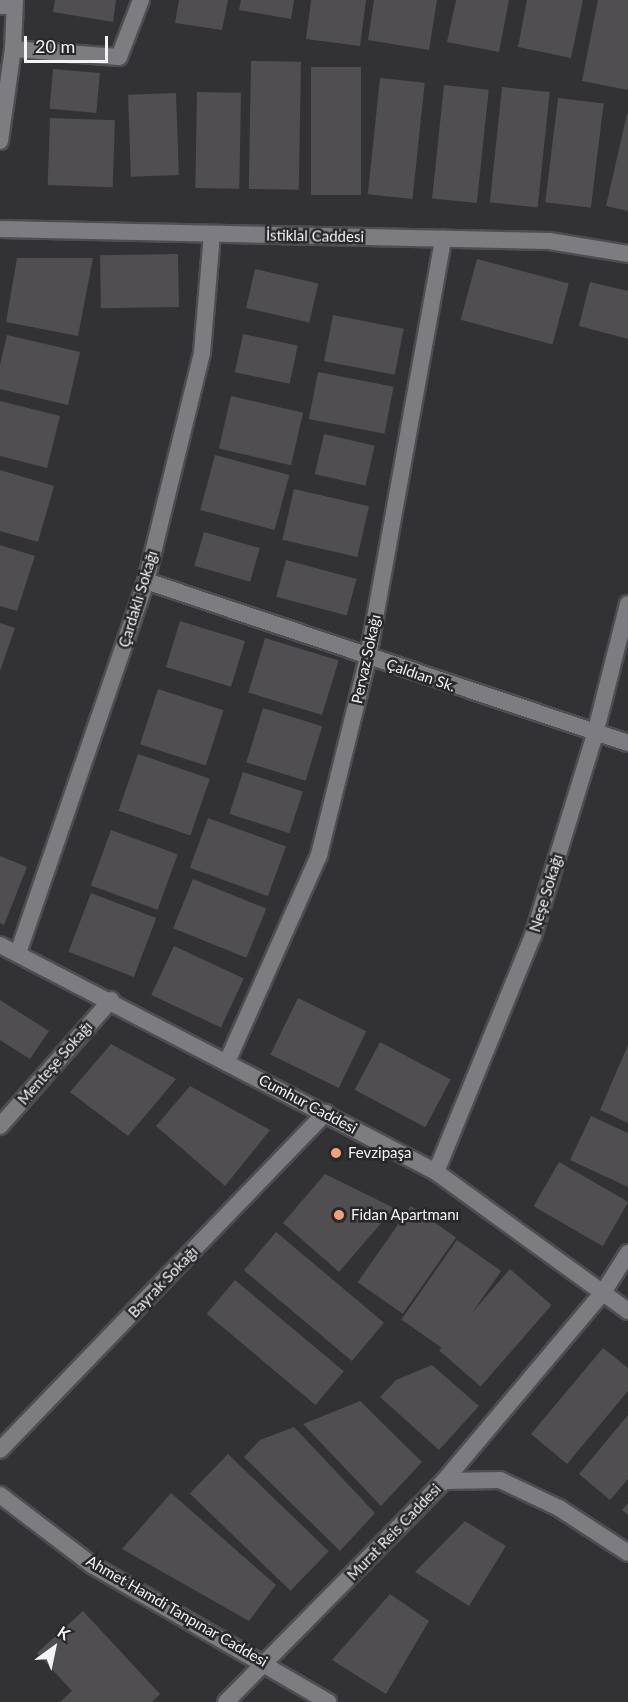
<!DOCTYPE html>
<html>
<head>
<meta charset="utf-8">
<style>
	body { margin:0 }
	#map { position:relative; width:628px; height:1702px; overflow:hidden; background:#323134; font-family:Lato,sans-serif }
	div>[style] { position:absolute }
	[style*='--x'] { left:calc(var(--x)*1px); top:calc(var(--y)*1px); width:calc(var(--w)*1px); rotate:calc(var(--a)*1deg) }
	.building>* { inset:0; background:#504e51; transform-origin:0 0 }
	.roads { filter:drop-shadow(2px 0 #4e4d50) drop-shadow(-2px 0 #4e4d50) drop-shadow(0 2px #4e4d50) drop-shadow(0 -2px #4e4d50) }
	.minor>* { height:16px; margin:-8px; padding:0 8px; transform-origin:8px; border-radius:8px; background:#7d7c80 }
	.tertiary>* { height:16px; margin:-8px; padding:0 8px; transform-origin:8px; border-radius:8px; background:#7d7c80 }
	.dots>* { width:16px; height:16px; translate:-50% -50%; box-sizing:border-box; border:3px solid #28272a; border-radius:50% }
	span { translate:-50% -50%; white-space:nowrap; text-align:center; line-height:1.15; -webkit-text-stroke:5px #28272a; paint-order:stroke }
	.street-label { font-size:15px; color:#f4f3f5 }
	.poi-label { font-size:15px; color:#f4f3f5 }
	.left { translate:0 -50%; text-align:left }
	.north { position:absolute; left:24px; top:1618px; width:60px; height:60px; -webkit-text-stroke:4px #28272a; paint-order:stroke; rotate:33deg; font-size:16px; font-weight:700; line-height:24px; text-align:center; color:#f4f3f5 }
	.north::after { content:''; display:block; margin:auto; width:21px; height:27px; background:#f4f3f5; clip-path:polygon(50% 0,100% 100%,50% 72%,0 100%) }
	.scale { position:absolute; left:24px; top:36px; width:84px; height:27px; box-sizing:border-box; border:3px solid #f4f3f5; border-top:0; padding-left:8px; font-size:18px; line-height:21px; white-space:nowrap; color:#f4f3f5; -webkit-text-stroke:4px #28272a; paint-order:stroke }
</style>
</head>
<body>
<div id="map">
	<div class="building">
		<i style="clip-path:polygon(55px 0,116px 0,113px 22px,53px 12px)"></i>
		<i style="clip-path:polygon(179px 0,228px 0,222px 30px,175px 23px)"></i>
		<i style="clip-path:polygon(241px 0,294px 0,291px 19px,239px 10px)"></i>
		<i style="clip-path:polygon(311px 0,366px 0,360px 46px,306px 39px)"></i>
		<i style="clip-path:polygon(374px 0,437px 0,429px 50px,368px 40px)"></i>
		<i style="clip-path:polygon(456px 0,509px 0,499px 52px,447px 42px)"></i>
		<i style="clip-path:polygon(527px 0,583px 0,571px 58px,518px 47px)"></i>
		<i style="clip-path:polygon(598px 0,628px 0,628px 90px,582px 81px)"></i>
		<i style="left:251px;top:61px;width:50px;height:128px;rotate:1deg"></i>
		<i style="left:311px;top:67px;width:50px;height:128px"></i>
		<i style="left:53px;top:69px;width:47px;height:40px;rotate:5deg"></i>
		<i style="left:380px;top:78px;width:45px;height:117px;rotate:6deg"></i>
		<i style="left:444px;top:85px;width:45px;height:114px;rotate:6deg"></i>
		<i style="left:502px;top:87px;width:48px;height:116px;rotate:6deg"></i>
		<i style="left:197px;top:92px;width:44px;height:96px;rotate:1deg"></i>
		<i style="left:176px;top:93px;width:82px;height:48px;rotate:88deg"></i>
		<i style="left:558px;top:98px;width:46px;height:105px;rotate:7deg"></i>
		<i style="clip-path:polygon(627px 114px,628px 114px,628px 211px,606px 206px)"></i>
		<i style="left:50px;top:118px;width:65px;height:67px;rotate:2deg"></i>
		<i style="left:178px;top:254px;width:53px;height:78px;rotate:89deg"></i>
		<i style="clip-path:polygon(17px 258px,93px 258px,78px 336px,6px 322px)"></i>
		<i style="left:477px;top:259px;width:95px;height:63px;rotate:15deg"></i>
		<i style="left:255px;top:269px;width:65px;height:40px;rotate:13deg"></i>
		<i style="clip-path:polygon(590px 282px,628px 291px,628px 339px,579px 326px)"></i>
		<i style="left:333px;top:315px;width:72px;height:47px;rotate:11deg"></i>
		<i style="left:243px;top:334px;width:56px;height:39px;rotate:12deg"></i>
		<i style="clip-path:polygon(7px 335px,80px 352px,68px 405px,0 389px,0 365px)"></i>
		<i style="left:318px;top:372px;width:77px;height:48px;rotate:11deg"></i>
		<i style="left:231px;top:396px;width:74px;height:54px;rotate:13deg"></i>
		<i style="clip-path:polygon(0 401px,60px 416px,47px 468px,0 456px)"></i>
		<i style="left:324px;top:434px;width:52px;height:41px;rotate:13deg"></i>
		<i style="left:215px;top:455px;width:77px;height:57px;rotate:15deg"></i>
		<i style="clip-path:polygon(0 470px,54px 486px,38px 542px,0 531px)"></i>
		<i style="left:294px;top:489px;width:77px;height:52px;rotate:13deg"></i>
		<i style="left:204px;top:532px;width:58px;height:35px;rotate:16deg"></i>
		<i style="clip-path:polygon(0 545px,35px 556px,17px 611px,0 606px)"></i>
		<i style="left:286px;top:560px;width:73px;height:38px;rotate:15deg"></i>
		<i style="left:180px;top:621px;width:68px;height:48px;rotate:17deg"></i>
		<i style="clip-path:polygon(0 623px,15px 628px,0 671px)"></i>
		<i style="left:265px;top:638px;width:77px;height:57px;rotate:17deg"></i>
		<i style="left:158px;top:689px;width:69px;height:58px;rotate:18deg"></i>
		<i style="left:263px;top:708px;width:62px;height:57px;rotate:17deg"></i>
		<i style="left:138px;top:754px;width:76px;height:60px;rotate:19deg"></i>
		<i style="left:243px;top:772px;width:63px;height:44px;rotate:18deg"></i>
		<i style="left:208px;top:818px;width:83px;height:53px;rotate:20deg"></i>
		<i style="left:111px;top:830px;width:71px;height:59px;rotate:20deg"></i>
		<i style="clip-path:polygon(0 856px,27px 867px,4px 925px,0 923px)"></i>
		<i style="left:193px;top:879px;width:79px;height:53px;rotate:22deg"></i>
		<i style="left:91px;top:893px;width:70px;height:63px;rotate:21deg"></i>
		<i style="left:174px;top:946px;width:77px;height:54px;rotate:25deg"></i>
		<i style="left:298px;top:998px;width:76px;height:63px;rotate:26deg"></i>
		<i style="clip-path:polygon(0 1000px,49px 1031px,30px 1059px,0 1040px)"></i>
		<i style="left:380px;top:1042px;width:80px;height:54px;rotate:28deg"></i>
		<i style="clip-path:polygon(111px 1044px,176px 1079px,128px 1136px,70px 1092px)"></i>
		<i style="clip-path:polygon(628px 1045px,628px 1123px,600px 1110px)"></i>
		<i style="clip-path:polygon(190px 1086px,270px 1130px,225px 1186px,156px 1126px)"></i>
		<i style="clip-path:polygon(591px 1116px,628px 1133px,628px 1187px,570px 1160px)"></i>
		<i style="left:559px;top:1162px;width:80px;height:51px;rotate:30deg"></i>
		<i style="clip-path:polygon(325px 1174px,394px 1208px,339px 1272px,283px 1223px)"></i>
		<i style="left:411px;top:1206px;width:55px;height:93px;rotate:35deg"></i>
		<i style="left:276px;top:1232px;width:141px;height:50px;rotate:40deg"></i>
		<i style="left:457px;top:1240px;width:54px;height:97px;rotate:35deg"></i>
		<i style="left:510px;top:1269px;width:55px;height:108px;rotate:41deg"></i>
		<i style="left:235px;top:1280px;width:142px;height:44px;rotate:40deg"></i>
		<i style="clip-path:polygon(603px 1348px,628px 1368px,628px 1391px,567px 1464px,531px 1434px)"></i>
		<i style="clip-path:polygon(432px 1365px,479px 1406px,439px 1450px,380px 1397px,396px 1380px)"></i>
		<i style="clip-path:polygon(360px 1401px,422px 1462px,381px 1506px,303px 1424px)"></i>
		<i style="clip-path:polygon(628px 1415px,628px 1479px,610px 1500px,579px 1474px)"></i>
		<i style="clip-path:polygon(294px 1427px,375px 1513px,340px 1551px,244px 1457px,260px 1440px)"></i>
		<i style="left:228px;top:1454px;width:140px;height:55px;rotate:44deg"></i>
		<i style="clip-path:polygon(171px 1493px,276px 1585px,249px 1621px,122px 1549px)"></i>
		<i style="clip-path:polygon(628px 1503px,628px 1515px,622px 1510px)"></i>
		<i style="clip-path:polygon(465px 1521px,506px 1546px,469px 1606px,415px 1572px)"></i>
		<i style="clip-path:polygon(390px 1594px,429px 1621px,386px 1694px,332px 1660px)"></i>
		<i style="clip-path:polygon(83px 1611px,160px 1694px,152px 1702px,60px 1702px,72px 1691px,37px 1653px)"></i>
	</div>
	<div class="roads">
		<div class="minor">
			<i style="--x:0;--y:6;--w:14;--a:0"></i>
			<i style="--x:13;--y:49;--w:106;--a:4.3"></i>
			<i style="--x:119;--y:57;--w:61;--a:-68.9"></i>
			<i style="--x:146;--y:581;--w:508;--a:18.58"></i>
			<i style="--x:18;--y:953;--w:393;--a:-71"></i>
			<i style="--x:146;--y:581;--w:235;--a:-76.2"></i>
			<i style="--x:202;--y:353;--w:119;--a:-85.2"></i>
			<i style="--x:227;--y:1062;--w:227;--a:-66"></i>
			<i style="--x:319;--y:855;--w:204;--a:-76.1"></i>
			<i style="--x:368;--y:657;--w:425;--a:-79.8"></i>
			<i style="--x:0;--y:1126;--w:168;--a:-48.6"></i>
			<i style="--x:436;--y:1172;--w:255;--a:-67.7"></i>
			<i style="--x:533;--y:936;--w:211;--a:-72.9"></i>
			<i style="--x:595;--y:734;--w:134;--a:-75.8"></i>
			<i style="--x:0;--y:1450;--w:469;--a:-46"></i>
			<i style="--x:444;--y:1481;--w:248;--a:-49.9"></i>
			<i style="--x:444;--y:1481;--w:56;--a:-1"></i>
			<i style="--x:500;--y:1480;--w:65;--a:25.4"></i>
			<i style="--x:559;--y:1508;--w:82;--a:33.1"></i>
			<i style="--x:0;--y:1495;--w:116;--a:37.3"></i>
			<i style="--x:92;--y:1565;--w:273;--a:30.1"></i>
		</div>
		<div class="tertiary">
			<i style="--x:0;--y:141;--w:93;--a:-82"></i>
			<i style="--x:13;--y:49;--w:49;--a:-87.7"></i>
			<i style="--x:0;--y:229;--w:549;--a:1.25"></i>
			<i style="--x:549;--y:241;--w:80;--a:9.3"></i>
			<i style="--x:0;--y:945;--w:492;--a:27.5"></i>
			<i style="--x:436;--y:1172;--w:237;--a:35.9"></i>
			<i style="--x:604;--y:1291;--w:45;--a:-57.7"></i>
			<i style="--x:226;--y:1702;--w:310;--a:-45.4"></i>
		</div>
	</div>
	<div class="dots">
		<i style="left:336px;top:1153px;background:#f1a17c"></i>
		<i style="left:339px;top:1215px;background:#f1a17c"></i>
	</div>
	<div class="street-label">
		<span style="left:315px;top:236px;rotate:1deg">İstiklal Caddesi</span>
		<span style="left:138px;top:599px;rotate:-73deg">Çardaklı Sokağı</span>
		<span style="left:366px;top:659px;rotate:-78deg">Pervaz Sokağı</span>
		<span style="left:421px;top:675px;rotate:19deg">Çaldıan Sk.</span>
		<span style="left:546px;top:893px;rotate:-73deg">Neşe Sokağı</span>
		<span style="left:55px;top:1063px;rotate:-49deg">Menteşe Sokağı</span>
		<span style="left:308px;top:1104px;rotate:28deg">Cumhur Caddesi</span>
		<span style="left:163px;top:1282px;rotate:-46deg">Bayrak Sokağı</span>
		<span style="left:394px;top:1532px;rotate:-46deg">Murat Reis Caddesi</span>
		<span style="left:177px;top:1611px;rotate:30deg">Ahmet Hamdi Tanpınar Caddesi</span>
	</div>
	<div class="poi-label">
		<span class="left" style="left:348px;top:1153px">Fevzipaşa</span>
		<span class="left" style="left:351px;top:1215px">Fidan Apartmanı</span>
	</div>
	<div class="north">K</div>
	<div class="scale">20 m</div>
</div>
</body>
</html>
